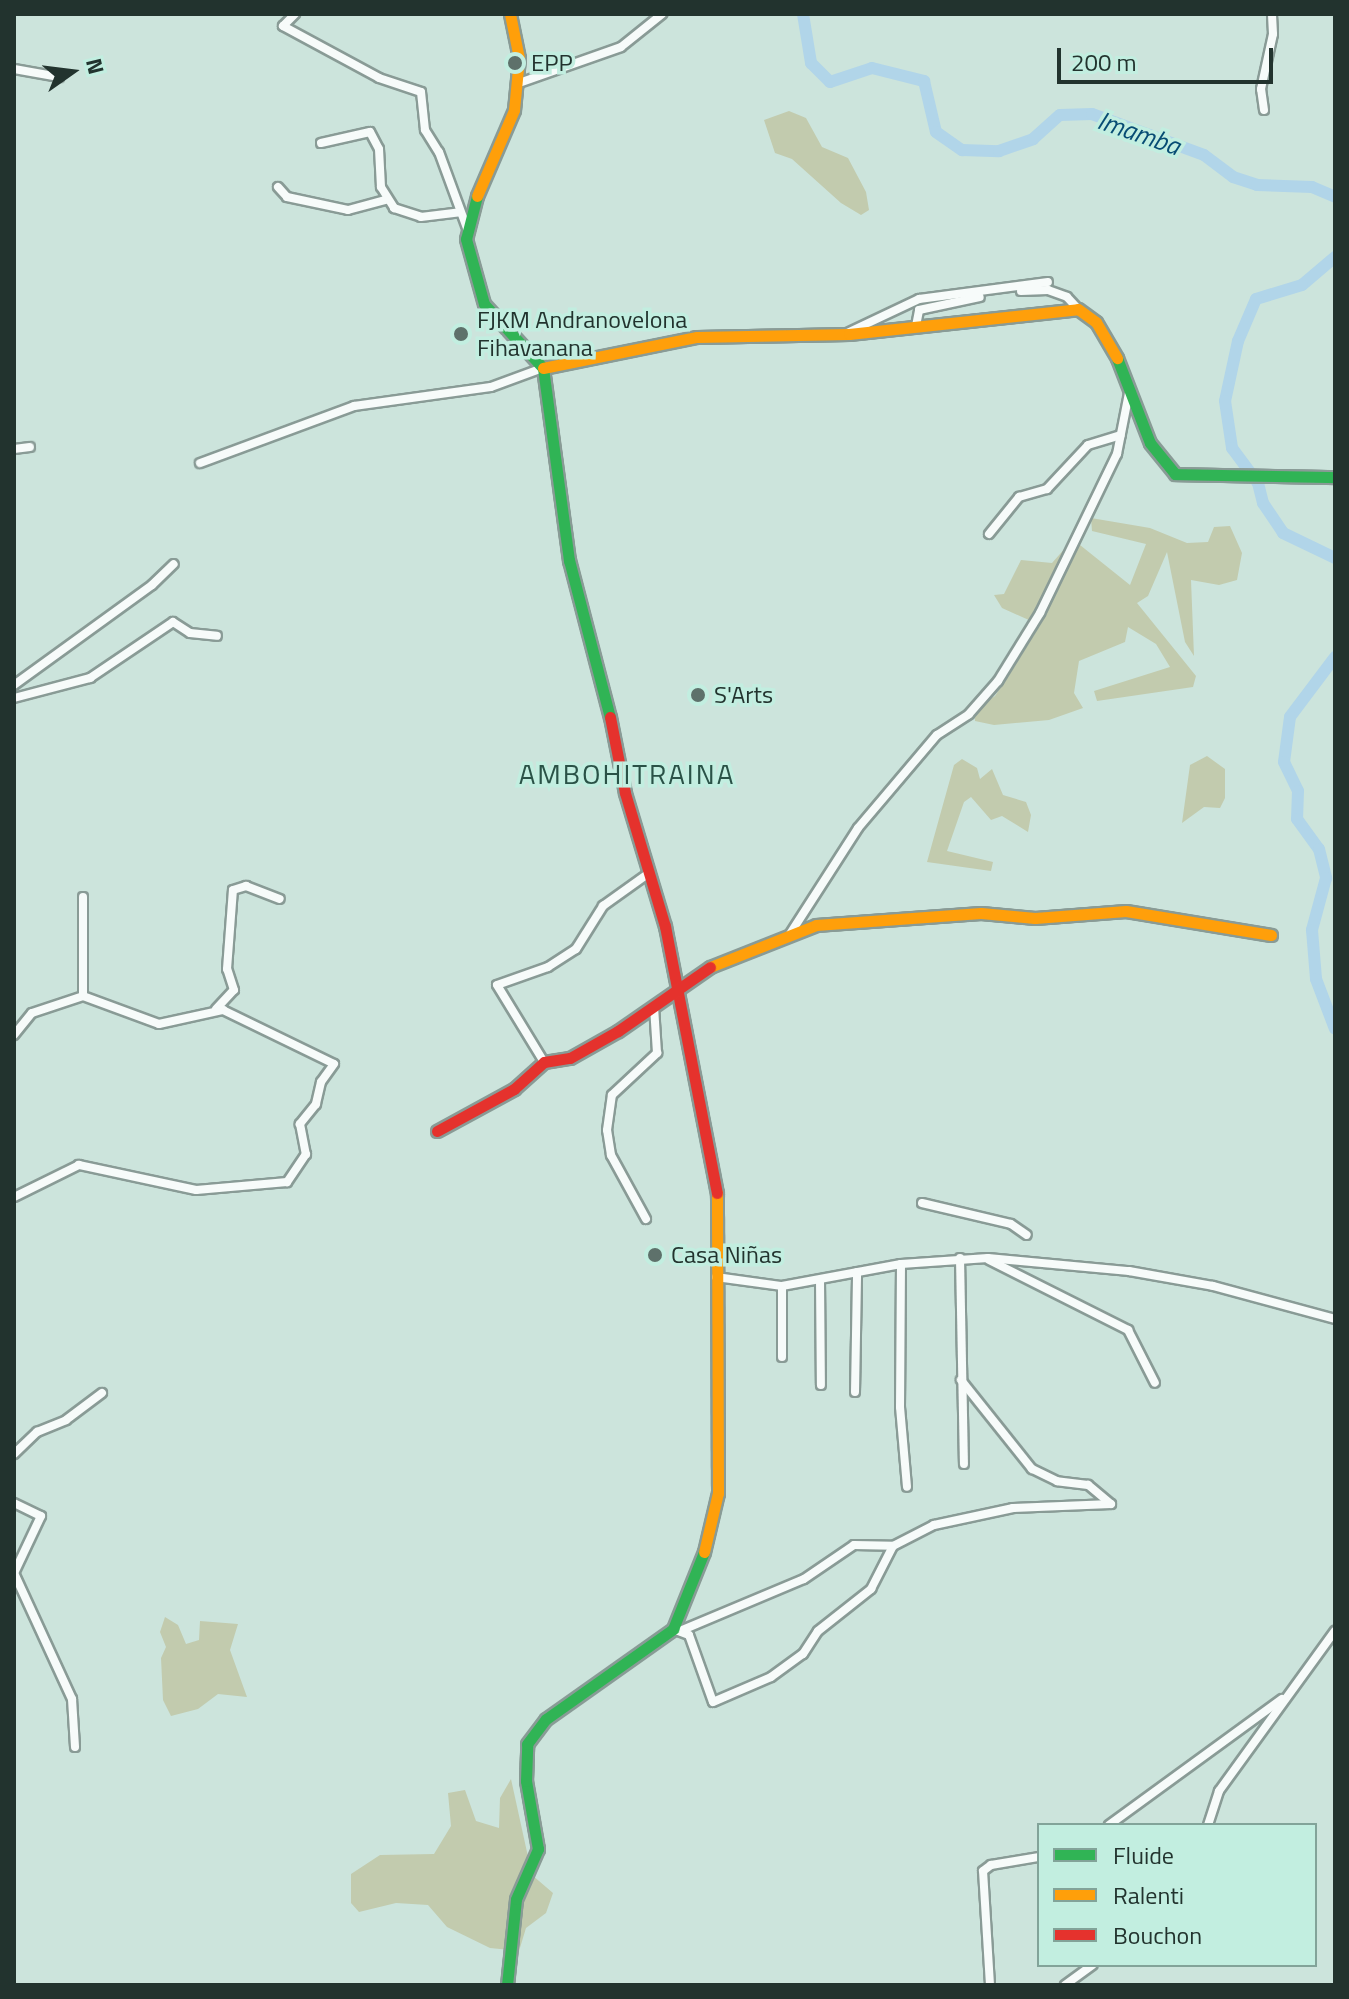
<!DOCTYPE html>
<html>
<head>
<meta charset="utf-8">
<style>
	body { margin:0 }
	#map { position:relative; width:1349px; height:1999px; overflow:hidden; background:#cce4dc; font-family:"Titillium Web",sans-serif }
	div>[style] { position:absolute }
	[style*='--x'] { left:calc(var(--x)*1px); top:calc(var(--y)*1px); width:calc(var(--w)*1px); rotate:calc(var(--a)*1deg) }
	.forest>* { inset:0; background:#c2cbae }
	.river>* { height:12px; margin:-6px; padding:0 6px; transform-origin:6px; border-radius:6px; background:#b1d5e9 }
	.roads { filter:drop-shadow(2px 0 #899b96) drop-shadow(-2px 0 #899b96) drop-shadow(0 2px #899b96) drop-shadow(0 -2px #899b96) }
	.street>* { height:8px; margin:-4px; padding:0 4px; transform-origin:4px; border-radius:4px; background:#f7fbfa }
	.fast>* { height:11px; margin:-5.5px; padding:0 5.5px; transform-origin:5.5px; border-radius:5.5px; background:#30b455 }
	.slow>* { height:11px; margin:-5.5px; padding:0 5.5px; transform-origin:5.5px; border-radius:5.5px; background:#ff9f0a }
	.jam>* { height:11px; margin:-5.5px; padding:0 5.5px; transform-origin:5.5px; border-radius:5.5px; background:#e5322d }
	.dots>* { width:22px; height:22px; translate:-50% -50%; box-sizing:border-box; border:4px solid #c2eee0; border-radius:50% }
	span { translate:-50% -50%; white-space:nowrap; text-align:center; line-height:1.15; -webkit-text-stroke:7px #c2eee0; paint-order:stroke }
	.poi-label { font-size:24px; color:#22332e }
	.left { translate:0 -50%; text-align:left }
	.water-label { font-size:26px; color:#074c74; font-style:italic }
	.quarter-label { font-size:28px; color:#2a5247; letter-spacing:2px }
	.frame { position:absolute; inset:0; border:16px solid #22332e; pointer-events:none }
	.legend { position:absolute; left:1037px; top:1823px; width:280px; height:144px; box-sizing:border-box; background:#c2eee0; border:2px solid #82a399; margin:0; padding:10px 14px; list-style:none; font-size:24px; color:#22332e }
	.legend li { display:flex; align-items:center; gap:16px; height:40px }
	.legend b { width:40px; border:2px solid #82a399 }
	.north { position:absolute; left:32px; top:32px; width:80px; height:80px; -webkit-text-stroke:6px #c2eee0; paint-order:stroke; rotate:76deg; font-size:22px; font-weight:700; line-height:32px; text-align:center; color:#22332e }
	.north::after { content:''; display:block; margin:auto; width:28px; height:36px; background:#22332e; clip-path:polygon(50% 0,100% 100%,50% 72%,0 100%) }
	.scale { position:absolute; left:1057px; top:48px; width:216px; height:36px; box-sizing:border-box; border:4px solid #22332e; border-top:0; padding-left:10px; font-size:24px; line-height:28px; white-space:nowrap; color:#22332e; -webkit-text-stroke:6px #c2eee0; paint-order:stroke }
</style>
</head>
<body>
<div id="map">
	<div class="forest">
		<i style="clip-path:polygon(789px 111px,806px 118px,822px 147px,848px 158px,866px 192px,869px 210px,861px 215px,841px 203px,792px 159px,775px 153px,764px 120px)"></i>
		<i style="clip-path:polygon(1091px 518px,1150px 528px,1187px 543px,1208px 542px,1214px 527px,1230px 526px,1242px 553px,1237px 580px,1219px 585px,1191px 580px,1194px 656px,1185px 642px,1167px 552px,1148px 596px,1137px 603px,1196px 676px,1193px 687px,1097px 701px,1094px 691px,1170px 667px,1156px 644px,1128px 627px,1125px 642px,1079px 661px,1074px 693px,1083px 708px,1049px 720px,994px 725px,975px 721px,974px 710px,995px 696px,1040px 625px,1002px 608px,994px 595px,1004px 594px,1021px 560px,1052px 563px,1067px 546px,1080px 545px,1130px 585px,1146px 544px,1092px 531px)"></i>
		<i style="clip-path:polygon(1207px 756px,1225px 769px,1225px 798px,1220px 808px,1204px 807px,1182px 823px,1190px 765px)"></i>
		<i style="clip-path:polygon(962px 759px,977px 768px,980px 779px,992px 769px,1003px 795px,1026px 802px,1031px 815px,1028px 832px,1002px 816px,991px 820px,971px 797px,964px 802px,947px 851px,993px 862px,991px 871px,927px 862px,954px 765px)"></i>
		<i style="clip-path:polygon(165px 1617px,178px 1625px,186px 1644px,199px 1640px,200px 1621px,238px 1624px,230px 1650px,247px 1697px,218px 1694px,198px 1709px,171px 1716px,163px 1700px,161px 1658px,166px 1647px,160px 1632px)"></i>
		<i style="clip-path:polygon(511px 1779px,532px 1875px,553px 1893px,546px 1913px,526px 1928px,519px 1951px,490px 1948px,447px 1927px,428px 1905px,396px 1903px,359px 1912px,351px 1903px,351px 1874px,380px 1855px,434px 1854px,451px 1826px,448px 1793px,465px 1790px,476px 1821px,499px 1828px,500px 1798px)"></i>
	</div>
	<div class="river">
		<i style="--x:803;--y:14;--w:50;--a:80.7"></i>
		<i style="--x:811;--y:63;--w:27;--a:45"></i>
		<i style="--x:830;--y:82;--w:44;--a:-18.4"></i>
		<i style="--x:872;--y:68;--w:54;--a:14"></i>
		<i style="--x:924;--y:81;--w:52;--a:76.8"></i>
		<i style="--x:936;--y:132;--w:32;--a:35"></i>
		<i style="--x:962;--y:150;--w:37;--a:2"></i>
		<i style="--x:999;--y:151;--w:36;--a:-19"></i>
		<i style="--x:1033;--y:139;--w:36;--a:-42"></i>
		<i style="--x:1060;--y:115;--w:32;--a:-2"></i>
		<i style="--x:1092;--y:114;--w:119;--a:20.1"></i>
		<i style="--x:1204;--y:155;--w:36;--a:37"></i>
		<i style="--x:1233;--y:177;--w:25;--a:18"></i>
		<i style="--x:1257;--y:185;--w:55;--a:2.1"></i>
		<i style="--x:1312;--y:187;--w:25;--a:23"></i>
		<i style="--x:1335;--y:257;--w:43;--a:139.7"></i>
		<i style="--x:1302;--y:285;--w:48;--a:163.1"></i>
		<i style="--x:1256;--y:299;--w:46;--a:113.2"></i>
		<i style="--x:1238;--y:341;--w:61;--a:102.2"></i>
		<i style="--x:1225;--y:401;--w:48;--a:81.5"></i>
		<i style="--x:1232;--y:448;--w:44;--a:53.4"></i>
		<i style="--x:1258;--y:483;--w:21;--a:76"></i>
		<i style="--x:1263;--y:503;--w:36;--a:56"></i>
		<i style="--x:1283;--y:533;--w:58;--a:25.7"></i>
		<i style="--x:1335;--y:657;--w:75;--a:126.9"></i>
		<i style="--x:1290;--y:717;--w:45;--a:97.6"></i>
		<i style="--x:1284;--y:762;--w:32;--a:64"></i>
		<i style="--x:1298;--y:791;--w:28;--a:92"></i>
		<i style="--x:1297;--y:819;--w:37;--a:54"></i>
		<i style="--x:1319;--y:849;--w:30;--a:76"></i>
		<i style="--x:1326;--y:878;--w:54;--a:105.1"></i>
		<i style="--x:1312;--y:930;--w:49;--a:85.3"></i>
		<i style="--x:1316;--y:979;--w:53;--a:69.2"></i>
	</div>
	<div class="roads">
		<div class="street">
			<i style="--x:295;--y:14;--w:17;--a:135"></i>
			<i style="--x:283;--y:26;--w:109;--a:28.4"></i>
			<i style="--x:379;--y:78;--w:44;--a:18.4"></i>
			<i style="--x:421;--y:92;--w:38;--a:84"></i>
			<i style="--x:425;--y:130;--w:26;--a:58"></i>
			<i style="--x:439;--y:152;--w:84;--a:69.8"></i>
			<i style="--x:14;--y:69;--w:46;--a:10.1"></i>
			<i style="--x:519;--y:83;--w:108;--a:-19.4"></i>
			<i style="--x:621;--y:47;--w:53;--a:-38.8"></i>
			<i style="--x:1264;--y:110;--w:21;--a:-98"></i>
			<i style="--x:1261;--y:89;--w:56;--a:-77.7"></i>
			<i style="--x:1273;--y:34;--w:20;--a:-93"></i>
			<i style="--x:321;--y:143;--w:50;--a:-12.7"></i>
			<i style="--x:370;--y:132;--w:19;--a:62"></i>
			<i style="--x:379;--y:149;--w:38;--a:87"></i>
			<i style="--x:381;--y:187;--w:25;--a:58"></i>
			<i style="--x:394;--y:208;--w:28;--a:18"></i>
			<i style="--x:421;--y:217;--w:39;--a:-7"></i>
			<i style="--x:278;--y:187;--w:13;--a:48"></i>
			<i style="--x:287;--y:197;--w:62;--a:12"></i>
			<i style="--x:348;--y:210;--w:39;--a:-15"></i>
			<i style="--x:1021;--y:291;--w:27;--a:-2"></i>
			<i style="--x:1048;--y:290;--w:20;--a:20"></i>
			<i style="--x:1067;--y:297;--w:16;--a:47"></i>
			<i style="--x:916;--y:326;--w:16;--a:-79"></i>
			<i style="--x:919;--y:310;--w:62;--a:-12"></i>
			<i style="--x:847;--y:333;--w:80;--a:-25.3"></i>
			<i style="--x:919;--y:299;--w:130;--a:-7.5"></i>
			<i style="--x:14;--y:449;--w:16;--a:-7"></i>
			<i style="--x:200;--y:463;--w:164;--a:-20.3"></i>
			<i style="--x:354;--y:406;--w:138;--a:-7.9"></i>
			<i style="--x:491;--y:387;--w:55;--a:-20.1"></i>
			<i style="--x:989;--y:534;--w:48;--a:-51"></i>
			<i style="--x:1019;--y:497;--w:29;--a:-16"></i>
			<i style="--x:1047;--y:489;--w:60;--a:-47"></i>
			<i style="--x:1088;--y:445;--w:34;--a:-17"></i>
			<i style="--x:14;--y:685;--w:170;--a:-35.9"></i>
			<i style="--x:152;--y:585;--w:30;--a:-44"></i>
			<i style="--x:14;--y:698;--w:79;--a:-14.7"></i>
			<i style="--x:90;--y:678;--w:100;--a:-34"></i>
			<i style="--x:173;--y:622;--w:20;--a:33"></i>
			<i style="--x:190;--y:633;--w:27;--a:6"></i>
			<i style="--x:83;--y:897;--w:99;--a:90"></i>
			<i style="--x:790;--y:934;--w:126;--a:-57.3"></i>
			<i style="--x:858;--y:828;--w:122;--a:-49.7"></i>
			<i style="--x:937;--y:735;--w:38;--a:-33"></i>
			<i style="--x:969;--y:714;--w:44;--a:-48.7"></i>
			<i style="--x:998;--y:681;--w:80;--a:-58.3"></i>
			<i style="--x:1040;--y:613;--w:177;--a:-64.2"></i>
			<i style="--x:1117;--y:454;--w:62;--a:-78.9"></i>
			<i style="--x:216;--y:1009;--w:26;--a:-47"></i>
			<i style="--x:234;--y:990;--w:22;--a:-108"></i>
			<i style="--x:227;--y:969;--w:79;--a:-85.7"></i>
			<i style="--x:233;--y:890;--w:14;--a:-17"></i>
			<i style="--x:246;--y:886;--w:36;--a:21"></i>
			<i style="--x:14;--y:1035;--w:28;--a:-51"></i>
			<i style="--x:32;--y:1013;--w:54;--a:-18.4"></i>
			<i style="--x:83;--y:996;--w:81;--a:20.2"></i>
			<i style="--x:159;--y:1024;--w:66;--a:-12.3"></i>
			<i style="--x:223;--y:1010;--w:123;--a:25.9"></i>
			<i style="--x:334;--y:1064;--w:22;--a:126"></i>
			<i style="--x:321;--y:1082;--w:23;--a:103"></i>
			<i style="--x:316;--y:1104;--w:26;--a:129"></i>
			<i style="--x:300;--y:1124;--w:31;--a:79"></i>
			<i style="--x:306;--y:1154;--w:34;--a:124"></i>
			<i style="--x:287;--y:1182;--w:91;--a:175"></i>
			<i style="--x:196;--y:1190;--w:120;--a:-167.9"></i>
			<i style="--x:79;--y:1165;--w:72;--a:153.8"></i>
			<i style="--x:544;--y:1062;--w:90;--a:-121.4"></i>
			<i style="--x:497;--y:985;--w:54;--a:-19.4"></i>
			<i style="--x:548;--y:967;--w:33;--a:-33"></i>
			<i style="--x:576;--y:949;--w:51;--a:-57.9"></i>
			<i style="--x:603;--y:906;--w:57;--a:-35.7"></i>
			<i style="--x:922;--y:1203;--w:91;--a:13.3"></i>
			<i style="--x:1011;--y:1224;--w:19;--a:35"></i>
			<i style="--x:646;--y:1219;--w:73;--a:-118.7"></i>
			<i style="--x:611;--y:1155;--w:25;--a:-99"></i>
			<i style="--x:607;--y:1130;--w:35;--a:-82"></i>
			<i style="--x:612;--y:1095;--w:62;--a:-43"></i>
			<i style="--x:657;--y:1053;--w:46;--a:-93.7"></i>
			<i style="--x:960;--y:1258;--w:206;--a:88.9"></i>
			<i style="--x:989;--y:1260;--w:156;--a:26.7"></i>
			<i style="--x:1128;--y:1330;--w:59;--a:63"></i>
			<i style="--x:901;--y:1264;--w:143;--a:90.4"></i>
			<i style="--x:900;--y:1407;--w:80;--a:85"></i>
			<i style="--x:716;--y:1277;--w:67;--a:7.8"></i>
			<i style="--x:782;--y:1286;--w:121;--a:-10.5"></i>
			<i style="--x:901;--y:1264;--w:87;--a:-3.9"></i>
			<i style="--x:988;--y:1258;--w:142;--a:5.3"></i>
			<i style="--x:1129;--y:1271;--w:85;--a:10.1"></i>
			<i style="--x:1213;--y:1286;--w:126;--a:15.1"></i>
			<i style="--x:820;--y:1280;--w:105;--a:89.5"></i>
			<i style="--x:782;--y:1357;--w:71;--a:-90"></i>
			<i style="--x:855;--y:1392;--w:120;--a:-89"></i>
			<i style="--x:14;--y:1454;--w:32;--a:-44"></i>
			<i style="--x:37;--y:1432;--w:31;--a:-22"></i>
			<i style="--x:66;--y:1420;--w:45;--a:-36.9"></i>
			<i style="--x:14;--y:1503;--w:30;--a:26"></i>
			<i style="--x:41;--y:1516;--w:63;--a:115.3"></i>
			<i style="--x:14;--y:1573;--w:139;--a:65.3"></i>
			<i style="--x:72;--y:1699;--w:48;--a:86.4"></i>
			<i style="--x:673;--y:1629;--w:17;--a:21"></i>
			<i style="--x:689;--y:1635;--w:71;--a:70.3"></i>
			<i style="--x:713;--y:1702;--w:63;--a:-23.3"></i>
			<i style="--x:771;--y:1677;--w:39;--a:-36"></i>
			<i style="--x:803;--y:1654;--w:27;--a:-57"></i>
			<i style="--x:818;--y:1631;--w:68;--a:-38.4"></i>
			<i style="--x:871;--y:1589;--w:48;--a:-62.9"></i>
			<i style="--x:893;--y:1546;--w:46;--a:-27.1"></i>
			<i style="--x:934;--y:1525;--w:81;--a:-12.1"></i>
			<i style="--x:1013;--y:1508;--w:98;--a:-2.3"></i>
			<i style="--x:1111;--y:1504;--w:30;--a:-140"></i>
			<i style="--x:1088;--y:1485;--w:31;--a:-173"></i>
			<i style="--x:1057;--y:1481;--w:28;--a:-154"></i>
			<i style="--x:1032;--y:1469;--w:114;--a:-128.6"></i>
			<i style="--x:680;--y:1631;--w:134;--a:-22.8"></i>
			<i style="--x:804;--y:1579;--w:60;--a:-34.2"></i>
			<i style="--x:854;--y:1545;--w:39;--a:1"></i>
			<i style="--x:1109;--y:1825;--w:214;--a:-36.1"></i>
			<i style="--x:1208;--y:1825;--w:36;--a:-72"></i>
			<i style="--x:1219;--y:1791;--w:198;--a:-54.1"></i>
			<i style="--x:990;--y:1985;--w:114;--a:-93.5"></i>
			<i style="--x:983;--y:1871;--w:10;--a:-37"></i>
			<i style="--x:991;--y:1865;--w:49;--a:-9.5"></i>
			<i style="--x:1065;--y:1985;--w:34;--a:-36"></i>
		</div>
		<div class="fast">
			<i style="--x:477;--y:196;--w:44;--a:104.3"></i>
			<i style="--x:466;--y:239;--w:67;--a:74.5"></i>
			<i style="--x:484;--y:304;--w:87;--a:47.3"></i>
			<i style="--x:543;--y:368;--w:194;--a:82.3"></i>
			<i style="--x:569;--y:560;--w:162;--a:75.4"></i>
			<i style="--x:1117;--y:358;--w:91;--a:68.8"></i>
			<i style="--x:1150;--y:443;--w:40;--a:51"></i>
			<i style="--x:1175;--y:474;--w:160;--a:1.1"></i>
			<i style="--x:507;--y:1985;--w:86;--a:-84"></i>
			<i style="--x:516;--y:1899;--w:55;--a:-66.3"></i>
			<i style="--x:538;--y:1849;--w:69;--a:-100"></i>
			<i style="--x:526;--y:1781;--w:37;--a:-88"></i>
			<i style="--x:527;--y:1744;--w:31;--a:-53"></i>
			<i style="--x:546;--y:1719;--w:156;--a:-35.3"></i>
			<i style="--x:673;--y:1629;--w:83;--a:-68.1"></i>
		</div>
		<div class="slow">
			<i style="--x:477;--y:196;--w:94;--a:-66.7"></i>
			<i style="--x:514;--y:110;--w:52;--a:-84.5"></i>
			<i style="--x:519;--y:58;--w:45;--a:-101.6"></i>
			<i style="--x:543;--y:368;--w:157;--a:-11.4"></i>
			<i style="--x:697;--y:337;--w:152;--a:-1.1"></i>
			<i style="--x:849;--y:334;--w:230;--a:-6.2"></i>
			<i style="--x:1078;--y:309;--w:22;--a:36"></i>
			<i style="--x:1096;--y:322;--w:42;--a:59.7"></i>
			<i style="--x:710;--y:967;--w:114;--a:-21.6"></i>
			<i style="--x:816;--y:925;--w:165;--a:-4.2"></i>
			<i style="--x:981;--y:913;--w:54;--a:5.3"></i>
			<i style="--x:1035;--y:918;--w:91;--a:-4.4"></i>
			<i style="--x:1126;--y:911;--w:147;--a:9.4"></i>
			<i style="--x:704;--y:1552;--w:61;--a:-76.7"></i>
			<i style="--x:718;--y:1493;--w:300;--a:-90.2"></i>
		</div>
		<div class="jam">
			<i style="--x:610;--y:717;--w:77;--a:78.8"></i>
			<i style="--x:625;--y:793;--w:139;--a:73.3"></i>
			<i style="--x:665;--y:926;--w:272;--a:79"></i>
			<i style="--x:437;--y:1131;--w:88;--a:-28.6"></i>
			<i style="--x:514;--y:1089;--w:40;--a:-42"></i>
			<i style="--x:544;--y:1062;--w:26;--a:-9"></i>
			<i style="--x:570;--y:1058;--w:55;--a:-29.4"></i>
			<i style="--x:618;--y:1031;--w:112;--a:-34.8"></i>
		</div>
	</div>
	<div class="dots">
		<i style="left:515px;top:63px;background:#5e716b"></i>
		<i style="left:461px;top:334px;background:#5e716b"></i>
		<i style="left:698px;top:695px;background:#5e716b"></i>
		<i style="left:655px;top:1255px;background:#5e716b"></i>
	</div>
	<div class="poi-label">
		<span class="left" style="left:531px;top:63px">EPP</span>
		<span class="left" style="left:477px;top:334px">FJKM Andranovelona<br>Fihavanana</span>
		<span class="left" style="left:714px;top:695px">S'Arts</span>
		<span class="left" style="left:671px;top:1255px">Casa Niñas</span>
	</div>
	<div class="water-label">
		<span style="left:1139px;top:133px;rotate:19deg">Imamba</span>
	</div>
	<div class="quarter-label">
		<span style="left:627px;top:774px">AMBOHITRAINA</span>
	</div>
	<div class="frame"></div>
	<ul class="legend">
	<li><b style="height:10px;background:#30b455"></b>Fluide</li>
	<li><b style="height:10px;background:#ff9f0a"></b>Ralenti</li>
	<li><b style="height:10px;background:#e5322d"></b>Bouchon</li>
	</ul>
	<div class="north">N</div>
	<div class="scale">200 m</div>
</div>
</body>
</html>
